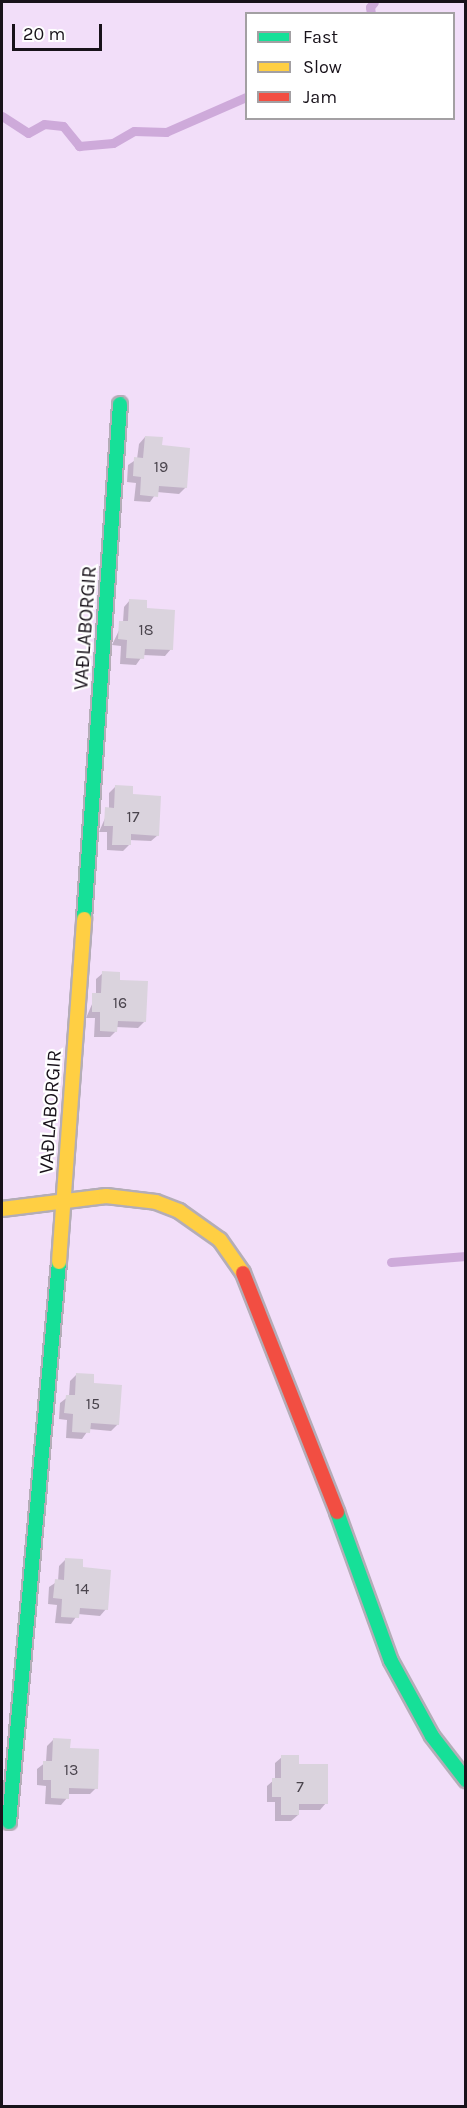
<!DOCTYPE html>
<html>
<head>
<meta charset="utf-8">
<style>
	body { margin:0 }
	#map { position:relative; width:467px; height:2108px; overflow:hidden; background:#f4ebf7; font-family:Karla,sans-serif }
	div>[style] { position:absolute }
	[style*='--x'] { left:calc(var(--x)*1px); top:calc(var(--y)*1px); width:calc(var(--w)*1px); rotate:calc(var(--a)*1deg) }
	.green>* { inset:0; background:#f2def9 }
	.shadow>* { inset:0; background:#0003 }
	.stream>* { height:9px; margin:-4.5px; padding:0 4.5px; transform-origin:4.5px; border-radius:4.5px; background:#ceaada }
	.building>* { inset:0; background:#dad3dd }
	.roads { filter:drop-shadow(2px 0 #b4adb7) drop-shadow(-2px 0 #b4adb7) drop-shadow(0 2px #b4adb7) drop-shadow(0 -2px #b4adb7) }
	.fast>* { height:14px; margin:-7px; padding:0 7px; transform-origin:7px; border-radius:7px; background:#16e098 }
	.slow>* { height:14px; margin:-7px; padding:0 7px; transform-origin:7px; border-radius:7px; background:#ffcf43 }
	.jam>* { height:14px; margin:-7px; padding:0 7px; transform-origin:7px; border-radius:7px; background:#f24e42 }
	span { translate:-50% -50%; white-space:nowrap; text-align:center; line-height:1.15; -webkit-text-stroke:4.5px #fff; paint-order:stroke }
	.number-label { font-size:16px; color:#4a444d }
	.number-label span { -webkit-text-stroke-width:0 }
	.street-label { font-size:20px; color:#18121a }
	.frame { position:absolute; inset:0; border:3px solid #18121a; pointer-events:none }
	.legend { position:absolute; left:245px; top:12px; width:210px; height:108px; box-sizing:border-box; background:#fff; border:2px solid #a3a0a3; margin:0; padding:8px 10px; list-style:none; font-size:18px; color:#18121a }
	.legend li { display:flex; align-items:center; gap:12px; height:30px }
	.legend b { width:30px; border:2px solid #a3a0a3 }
	.scale { position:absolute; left:12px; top:24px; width:90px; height:27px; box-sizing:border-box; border:3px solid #18121a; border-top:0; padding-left:8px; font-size:18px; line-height:21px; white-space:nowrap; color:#18121a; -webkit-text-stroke:4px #fff; paint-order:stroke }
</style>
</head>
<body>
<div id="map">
	<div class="green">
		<i style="clip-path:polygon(evenodd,2px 2px,465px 2px,465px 2106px,2px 2106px,2px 2px,246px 14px,454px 14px,454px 118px,246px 118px,246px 14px)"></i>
	</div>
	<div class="shadow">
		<i style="clip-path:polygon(145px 437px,160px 447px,186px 487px,179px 494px,157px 492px,150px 502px,134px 501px,136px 483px,127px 482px,128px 465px,137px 459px,139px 444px)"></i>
		<i style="clip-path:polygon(130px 600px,145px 610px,171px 649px,165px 656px,143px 655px,136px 665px,120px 664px,121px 646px,112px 645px,123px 622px,124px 607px)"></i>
		<i style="clip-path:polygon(116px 786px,158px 835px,151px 841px,129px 840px,129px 845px,123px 851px,107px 850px,107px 832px,99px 832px,109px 809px,109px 793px)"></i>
		<i style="clip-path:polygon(103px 973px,118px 981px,145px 1021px,138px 1028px,116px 1027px,116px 1031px,110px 1037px,94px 1037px,95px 1018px,86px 1018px,96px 995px,96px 979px)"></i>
		<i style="clip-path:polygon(77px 1374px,92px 1384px,118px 1424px,111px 1431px,89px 1429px,82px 1439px,66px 1438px,67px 1420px,59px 1419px,60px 1403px,69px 1396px,70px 1381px)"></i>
		<i style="clip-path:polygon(66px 1559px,81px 1569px,106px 1609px,100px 1616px,78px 1614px,71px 1624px,55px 1623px,57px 1605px,48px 1604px,49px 1587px,58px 1581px,59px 1566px)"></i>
		<i style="clip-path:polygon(53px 1740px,69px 1749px,96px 1788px,90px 1794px,68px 1794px,67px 1798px,61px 1805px,45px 1804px,46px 1786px,37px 1785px,37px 1769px,46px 1762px,47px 1746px)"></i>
		<i style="clip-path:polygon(282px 1757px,298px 1765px,326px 1803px,320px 1810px,298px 1810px,298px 1815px,291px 1821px,275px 1821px,275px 1802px,267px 1802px,267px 1786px,275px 1779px,275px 1763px)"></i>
	</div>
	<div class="stream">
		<i style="--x:371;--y:14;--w:7;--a:-98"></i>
		<i style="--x:370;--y:7;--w:6;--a:-51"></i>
		<i style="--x:2;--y:116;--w:31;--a:33"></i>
		<i style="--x:28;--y:133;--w:18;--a:-29"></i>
		<i style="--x:44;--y:124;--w:19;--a:6"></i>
		<i style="--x:63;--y:126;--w:26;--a:51"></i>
		<i style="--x:79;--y:146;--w:34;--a:-5"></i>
		<i style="--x:113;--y:143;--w:24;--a:-30"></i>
		<i style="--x:134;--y:131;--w:32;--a:2"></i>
		<i style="--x:166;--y:132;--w:87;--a:-23.6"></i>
		<i style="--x:391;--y:1262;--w:75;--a:-4.6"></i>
	</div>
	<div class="building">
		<i style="clip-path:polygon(145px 436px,163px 437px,162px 445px,190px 448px,187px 488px,159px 486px,158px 497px,140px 495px,141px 477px,133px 476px,134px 457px,143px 458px)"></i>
		<i style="clip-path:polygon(129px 599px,147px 600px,147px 608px,175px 610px,173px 650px,145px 649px,144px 659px,126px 658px,127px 640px,118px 639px,119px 621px,128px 621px)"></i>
		<i style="clip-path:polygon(115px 785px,133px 786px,133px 794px,161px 796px,159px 836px,131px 834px,131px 845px,112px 845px,113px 826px,104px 826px,105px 807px,114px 808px)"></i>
		<i style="clip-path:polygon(102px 971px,120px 972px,120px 980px,148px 981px,146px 1022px,118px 1021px,117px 1032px,100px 1031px,100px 1012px,92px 1012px,92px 993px,101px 993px)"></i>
		<i style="clip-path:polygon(76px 1373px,94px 1374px,94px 1383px,122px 1385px,119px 1425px,91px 1423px,90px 1433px,72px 1432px,73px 1414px,64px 1413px,66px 1395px,75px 1395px)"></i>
		<i style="clip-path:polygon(65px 1558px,83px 1559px,83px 1567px,111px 1570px,108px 1610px,80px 1608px,79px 1618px,61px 1617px,62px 1599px,53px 1598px,55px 1579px,64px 1580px)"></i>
		<i style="clip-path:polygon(53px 1738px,71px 1739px,70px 1748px,99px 1749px,98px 1789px,69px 1788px,69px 1799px,51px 1798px,51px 1780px,43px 1780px,43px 1761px,52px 1761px)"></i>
		<i style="clip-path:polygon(281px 1755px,299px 1755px,299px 1764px,328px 1764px,328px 1804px,299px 1804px,299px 1815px,281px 1815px,281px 1797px,272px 1797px,272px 1778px,281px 1778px)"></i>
	</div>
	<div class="roads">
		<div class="fast">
			<i style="--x:84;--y:919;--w:516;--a:-86"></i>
			<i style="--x:337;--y:1512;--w:158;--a:70.1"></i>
			<i style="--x:391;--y:1661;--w:85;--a:61.3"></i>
			<i style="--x:432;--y:1736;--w:56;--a:52.3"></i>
			<i style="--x:9;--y:1822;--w:562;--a:-84.9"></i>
		</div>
		<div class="slow">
			<i style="--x:2;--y:1209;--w:105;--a:-7.1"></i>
			<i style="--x:106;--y:1196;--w:50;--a:6.8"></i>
			<i style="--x:156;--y:1202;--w:25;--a:21"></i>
			<i style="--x:179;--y:1211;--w:50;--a:35.3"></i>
			<i style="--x:220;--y:1240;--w:40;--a:55.1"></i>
			<i style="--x:59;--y:1262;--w:344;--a:-85.8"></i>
		</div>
		<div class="jam">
			<i style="--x:243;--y:1273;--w:257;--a:68.5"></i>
		</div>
	</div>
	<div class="number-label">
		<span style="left:161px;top:467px">19</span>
		<span style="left:146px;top:630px">18</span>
		<span style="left:133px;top:817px">17</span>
		<span style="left:120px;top:1003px">16</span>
		<span style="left:93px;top:1404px">15</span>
		<span style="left:82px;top:1589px">14</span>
		<span style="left:71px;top:1770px">13</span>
		<span style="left:300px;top:1787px">7</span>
	</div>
	<div class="street-label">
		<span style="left:85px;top:628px;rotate:-86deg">VAÐLABORGIR</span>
		<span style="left:50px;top:1112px;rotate:-86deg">VAÐLABORGIR</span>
	</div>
	<div class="frame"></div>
	<ul class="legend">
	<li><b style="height:8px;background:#16e098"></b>Fast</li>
	<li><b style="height:8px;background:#ffcf43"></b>Slow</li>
	<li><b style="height:8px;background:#f24e42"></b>Jam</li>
	</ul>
	<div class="scale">20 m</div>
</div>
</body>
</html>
